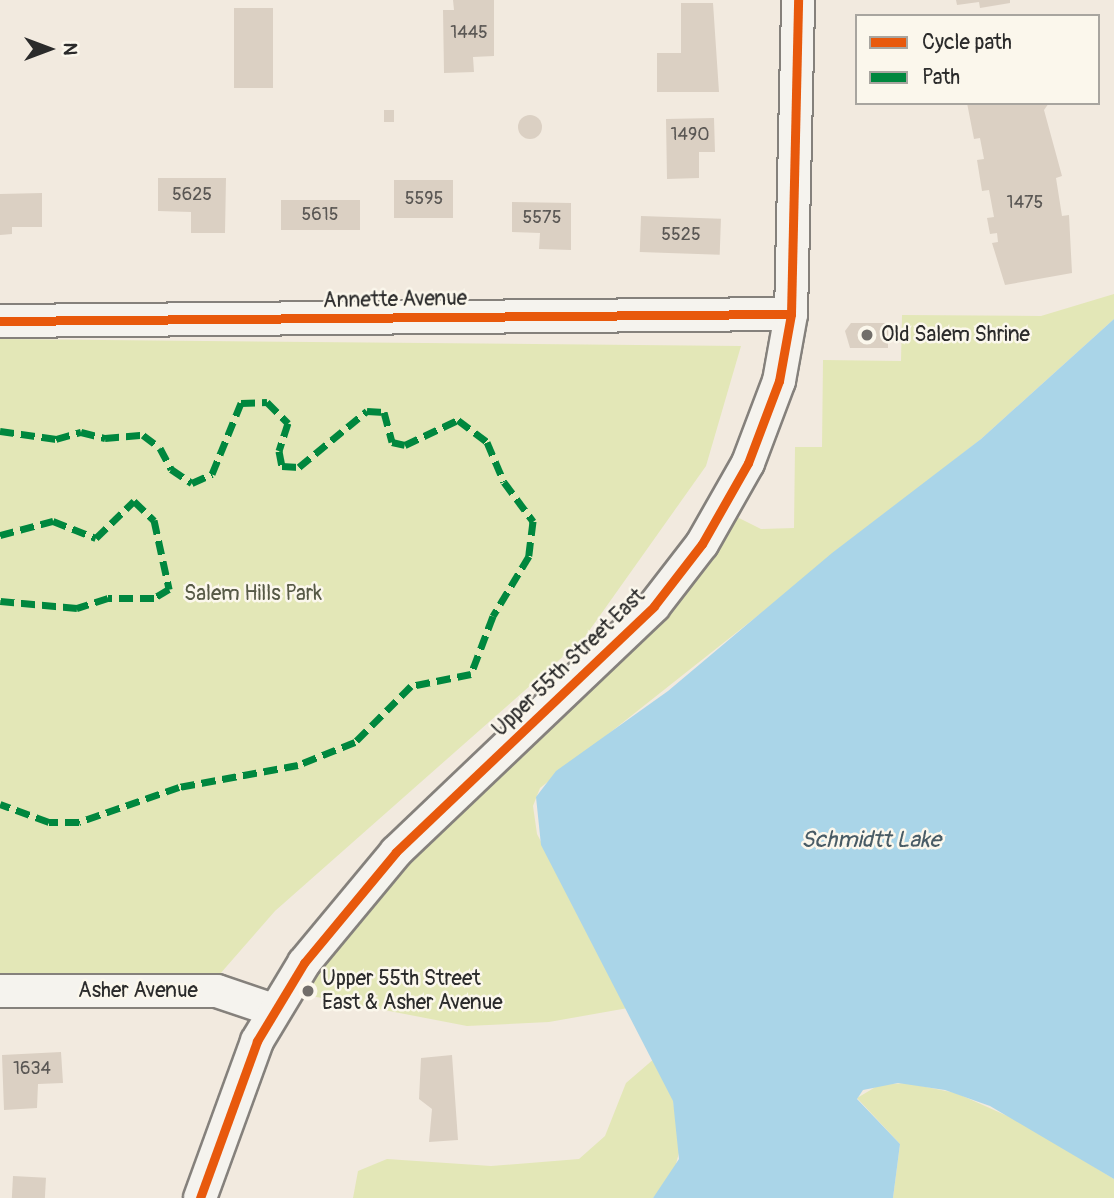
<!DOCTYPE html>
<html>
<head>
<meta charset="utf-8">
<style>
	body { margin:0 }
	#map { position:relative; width:1114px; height:1198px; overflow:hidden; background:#f2eadf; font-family:Pangolin,sans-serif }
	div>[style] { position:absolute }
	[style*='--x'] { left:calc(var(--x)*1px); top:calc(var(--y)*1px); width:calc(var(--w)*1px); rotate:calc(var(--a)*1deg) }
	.green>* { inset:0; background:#e3e7b7 }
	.water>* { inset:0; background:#aad5e8 }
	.building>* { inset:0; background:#dbd0c3; transform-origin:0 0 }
	.round { border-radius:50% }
	.roads { filter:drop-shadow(2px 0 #85817c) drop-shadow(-2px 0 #85817c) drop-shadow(0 2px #85817c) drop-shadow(0 -2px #85817c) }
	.minor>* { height:32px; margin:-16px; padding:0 16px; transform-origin:16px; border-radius:16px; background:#f5f3ee }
	.quiet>* { height:7px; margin-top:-3.5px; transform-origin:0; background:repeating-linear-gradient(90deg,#00873e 0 14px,transparent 0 21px) }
	.cycleway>* { height:9px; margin:-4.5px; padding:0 4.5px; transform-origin:4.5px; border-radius:4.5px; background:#e8590c }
	.dots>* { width:19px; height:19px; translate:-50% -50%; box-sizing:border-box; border:4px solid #fbf7ec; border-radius:50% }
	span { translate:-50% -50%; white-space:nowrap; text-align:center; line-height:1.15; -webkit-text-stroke:5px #fbf7ec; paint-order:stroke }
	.number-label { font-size:18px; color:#5a5754 }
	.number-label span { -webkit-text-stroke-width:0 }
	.street-label { font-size:21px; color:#2b2b2b }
	.poi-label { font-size:21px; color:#2b2b2b }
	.left { translate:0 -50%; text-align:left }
	.park-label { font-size:21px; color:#565946 }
	.water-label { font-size:23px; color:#485b65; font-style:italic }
	.legend { position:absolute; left:855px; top:14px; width:245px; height:91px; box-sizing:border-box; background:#fbf7ec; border:2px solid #a8a59f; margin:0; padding:9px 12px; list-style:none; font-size:21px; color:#2b2b2b }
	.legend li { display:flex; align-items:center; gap:14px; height:35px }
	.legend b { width:35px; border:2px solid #a8a59f }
	.north { position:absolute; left:14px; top:14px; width:70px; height:70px; -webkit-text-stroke:5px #fbf7ec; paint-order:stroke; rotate:90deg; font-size:19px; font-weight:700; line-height:28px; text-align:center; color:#2b2b2b }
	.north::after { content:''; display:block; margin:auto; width:24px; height:32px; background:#2b2b2b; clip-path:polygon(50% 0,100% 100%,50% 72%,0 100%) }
</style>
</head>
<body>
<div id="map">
	<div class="green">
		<i style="clip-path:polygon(1114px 294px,1114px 319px,981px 439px,540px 788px,533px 806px,537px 834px,628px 1008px,549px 1022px,467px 1026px,301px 994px,407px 863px,653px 630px,737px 517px,761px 529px,794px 528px,795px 447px,822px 447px,823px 360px,901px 361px,902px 315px,1041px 316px)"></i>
		<i style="clip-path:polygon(0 339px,741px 346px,706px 466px,584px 638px,275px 911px,206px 990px,0 991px)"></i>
		<i style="clip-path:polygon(655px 1058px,673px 1100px,680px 1149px,673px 1175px,653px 1198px,353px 1198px,358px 1171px,387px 1159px,491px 1166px,579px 1159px,605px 1136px,626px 1083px)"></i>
		<i style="clip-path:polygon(906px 1083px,956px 1093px,1021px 1122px,1114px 1179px,1114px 1198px,893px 1198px,900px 1144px,857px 1098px,879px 1085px)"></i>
	</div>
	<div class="water">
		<i style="clip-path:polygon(1114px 319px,1114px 1179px,990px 1106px,945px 1090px,898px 1083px,863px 1090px,857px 1099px,900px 1144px,893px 1198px,653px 1198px,679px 1159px,673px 1101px,541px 845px,536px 797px,556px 771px,668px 691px,832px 553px,981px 439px)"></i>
	</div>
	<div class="building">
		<i style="clip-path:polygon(453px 0,494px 0,494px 56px,473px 57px,474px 72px,444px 73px,443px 10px,454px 10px)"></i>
		<i style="clip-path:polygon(956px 0,1010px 0,1010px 3px,980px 8px,979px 2px,957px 5px)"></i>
		<i style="clip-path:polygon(681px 3px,713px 3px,719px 92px,657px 92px,657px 53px,681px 53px)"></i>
		<i style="left:234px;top:8px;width:39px;height:80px"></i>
		<i style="clip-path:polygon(967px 103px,1049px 103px,1044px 110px,1062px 176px,1056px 178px,1062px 216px,1069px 215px,1072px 273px,1005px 285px,992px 243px,998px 242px,997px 233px,990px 234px,987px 218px,994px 217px,989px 190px,982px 191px,977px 160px,984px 159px,980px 138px,974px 139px)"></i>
		<i style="left:384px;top:110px;width:10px;height:12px"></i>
		<i class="round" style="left:518px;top:115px;width:24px;height:24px"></i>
		<i style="clip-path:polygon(714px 118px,715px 152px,699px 152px,699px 178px,667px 179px,666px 119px)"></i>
		<i style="clip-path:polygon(158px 178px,226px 178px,225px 233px,191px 233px,191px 212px,158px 211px)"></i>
		<i style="left:453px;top:180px;width:38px;height:59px;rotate:90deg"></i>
		<i style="clip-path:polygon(42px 193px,42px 227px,12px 227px,12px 234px,0 235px,0 194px)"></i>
		<i style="left:281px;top:200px;width:79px;height:30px"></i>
		<i style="clip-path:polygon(512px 202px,571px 203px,571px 250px,539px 249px,540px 233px,512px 232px)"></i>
		<i style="left:641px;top:216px;width:80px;height:36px;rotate:2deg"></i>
		<i style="clip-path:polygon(851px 323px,888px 323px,888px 348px,850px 348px,845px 331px)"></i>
		<i style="clip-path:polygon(61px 1052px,63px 1083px,38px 1084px,37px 1108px,4px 1110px,2px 1055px)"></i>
		<i style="clip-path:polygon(452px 1055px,458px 1140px,429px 1142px,432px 1109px,419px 1099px,421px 1058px)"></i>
		<i style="left:13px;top:1176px;width:33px;height:22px;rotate:3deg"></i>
	</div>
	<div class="roads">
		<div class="minor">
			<i style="--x:0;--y:321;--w:791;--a:-0.51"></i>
			<i style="--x:0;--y:991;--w:217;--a:0"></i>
			<i style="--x:217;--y:991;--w:59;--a:18.7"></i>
			<i style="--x:200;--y:1198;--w:167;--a:-70"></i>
			<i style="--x:257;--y:1041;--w:91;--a:-58.9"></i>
			<i style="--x:304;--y:963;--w:144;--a:-50.3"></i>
			<i style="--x:396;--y:852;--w:356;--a:-43.6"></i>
			<i style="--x:654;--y:606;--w:78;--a:-52.3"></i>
			<i style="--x:702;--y:544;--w:93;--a:-60.4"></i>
			<i style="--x:748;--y:463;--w:88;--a:-69.3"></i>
			<i style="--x:779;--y:381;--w:68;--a:-79.8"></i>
			<i style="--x:791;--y:314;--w:314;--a:-88.7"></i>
		</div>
	</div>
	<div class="quiet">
		<i style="--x:0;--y:431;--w:57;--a:8.1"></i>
		<i style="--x:56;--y:439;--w:26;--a:-16"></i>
		<i style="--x:81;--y:432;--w:25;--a:14"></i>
		<i style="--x:105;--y:438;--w:38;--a:-5"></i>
		<i style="--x:143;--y:435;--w:21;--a:37"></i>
		<i style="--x:160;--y:448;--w:24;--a:62"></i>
		<i style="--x:171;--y:469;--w:25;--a:34"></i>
		<i style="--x:192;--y:483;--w:22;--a:-24"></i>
		<i style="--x:212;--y:474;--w:77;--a:-67.8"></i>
		<i style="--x:241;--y:403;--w:26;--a:-2"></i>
		<i style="--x:267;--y:402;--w:30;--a:45"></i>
		<i style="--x:288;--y:423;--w:29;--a:108"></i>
		<i style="--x:279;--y:451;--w:15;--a:79"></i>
		<i style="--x:282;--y:466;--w:17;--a:3"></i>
		<i style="--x:299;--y:467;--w:88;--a:-39.5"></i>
		<i style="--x:367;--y:411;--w:17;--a:3"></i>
		<i style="--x:384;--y:412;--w:31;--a:75"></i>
		<i style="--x:392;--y:442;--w:13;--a:13"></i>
		<i style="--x:405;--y:445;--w:59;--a:-25.3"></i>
		<i style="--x:458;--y:420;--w:36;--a:37"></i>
		<i style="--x:487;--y:442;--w:43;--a:67"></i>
		<i style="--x:504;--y:482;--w:49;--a:53.4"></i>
		<i style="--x:533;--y:521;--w:35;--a:97"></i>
		<i style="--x:529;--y:556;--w:70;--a:121"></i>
		<i style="--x:493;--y:616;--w:62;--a:110.8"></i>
		<i style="--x:471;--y:674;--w:61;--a:168.7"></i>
		<i style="--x:411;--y:686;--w:79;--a:135"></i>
		<i style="--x:355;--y:742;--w:61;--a:158"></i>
		<i style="--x:298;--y:765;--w:121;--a:169.5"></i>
		<i style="--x:179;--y:787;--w:106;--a:160.7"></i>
		<i style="--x:79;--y:822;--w:30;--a:180"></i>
		<i style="--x:49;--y:822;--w:52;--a:-159.8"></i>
		<i style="--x:0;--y:535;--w:55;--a:-14.8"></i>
		<i style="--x:53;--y:521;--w:46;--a:21.6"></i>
		<i style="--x:96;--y:538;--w:53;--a:-44.2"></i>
		<i style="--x:134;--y:501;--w:28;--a:44"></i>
		<i style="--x:154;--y:520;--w:71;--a:77.7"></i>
		<i style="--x:169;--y:589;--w:17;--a:149"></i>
		<i style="--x:154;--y:598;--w:46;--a:180"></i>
		<i style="--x:108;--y:598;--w:33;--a:162"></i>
		<i style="--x:77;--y:608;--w:77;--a:-174.8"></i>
	</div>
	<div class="cycleway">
		<i style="--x:0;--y:321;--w:791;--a:-0.51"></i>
		<i style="--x:200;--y:1198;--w:167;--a:-70"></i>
		<i style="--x:257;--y:1041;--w:91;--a:-58.9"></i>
		<i style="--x:304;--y:963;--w:144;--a:-50.3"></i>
		<i style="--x:396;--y:852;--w:356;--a:-43.6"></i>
		<i style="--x:654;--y:606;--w:78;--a:-52.3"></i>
		<i style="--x:702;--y:544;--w:93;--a:-60.4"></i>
		<i style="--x:748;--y:463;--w:88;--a:-69.3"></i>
		<i style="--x:779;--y:381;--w:68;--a:-79.8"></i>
		<i style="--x:791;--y:314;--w:314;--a:-88.7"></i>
	</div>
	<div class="dots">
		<i style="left:867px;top:335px;background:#716e6a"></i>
		<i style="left:308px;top:991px;background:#716e6a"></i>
	</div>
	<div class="number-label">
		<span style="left:469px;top:33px">1445</span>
		<span style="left:690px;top:135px">1490</span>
		<span style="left:192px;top:195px">5625</span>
		<span style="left:424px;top:199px">5595</span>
		<span style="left:1025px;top:203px">1475</span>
		<span style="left:320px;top:215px">5615</span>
		<span style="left:542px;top:218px">5575</span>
		<span style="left:681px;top:235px">5525</span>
		<span style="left:32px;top:1069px">1634</span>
	</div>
	<div class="street-label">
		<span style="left:395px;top:300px;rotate:-1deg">Annette Avenue</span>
		<span style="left:569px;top:663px;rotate:-44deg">Upper 55th Street East</span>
		<span style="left:138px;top:991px">Asher Avenue</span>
	</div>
	<div class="poi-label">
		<span class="left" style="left:881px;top:335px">Old Salem Shrine</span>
		<span class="left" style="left:322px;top:991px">Upper 55th Street<br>East &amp; Asher Avenue</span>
	</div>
	<div class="park-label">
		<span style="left:253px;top:594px">Salem Hills Park</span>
	</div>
	<div class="water-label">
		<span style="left:871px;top:840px">Schmidtt Lake</span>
	</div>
	<ul class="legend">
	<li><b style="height:9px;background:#e8590c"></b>Cycle path</li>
	<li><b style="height:9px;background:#00873e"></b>Path</li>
	</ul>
	<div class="north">N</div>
</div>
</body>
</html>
